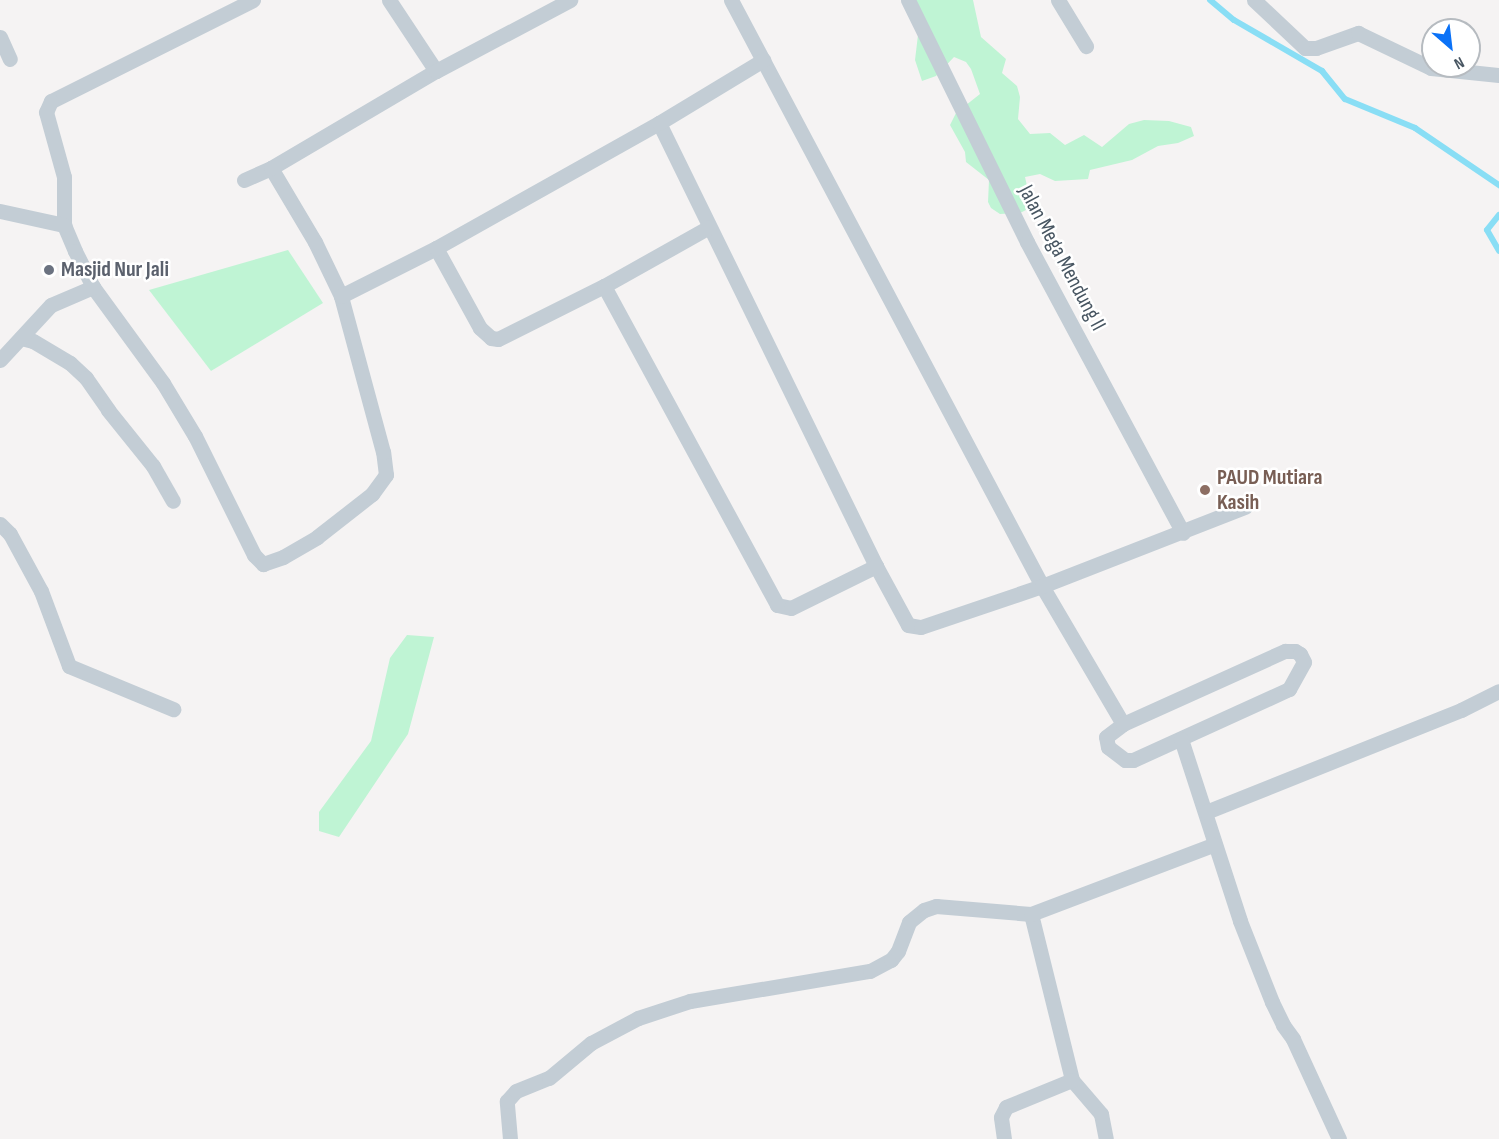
<!DOCTYPE html>
<html>
<head>
<meta charset="utf-8">
<style>
	body { margin:0 }
	#map { position:relative; width:1499px; height:1139px; overflow:hidden; background:#f5f3f3; font-family:"Sofia Sans Condensed",sans-serif }
	div>[style] { position:absolute }
	[style*='--x'] { left:calc(var(--x)*1px); top:calc(var(--y)*1px); width:calc(var(--w)*1px); rotate:calc(var(--a)*1deg) }
	.green>* { inset:0; background:#bff4d4 }
	.stream>* { height:6px; margin:-3px; padding:0 3px; transform-origin:3px; border-radius:3px; background:#89def5 }
	.minor>* { height:15px; margin:-7.5px; padding:0 7.5px; transform-origin:7.5px; border-radius:7.5px; background:#c3cdd5 }
	.dots>* { width:16px; height:16px; translate:-50% -50%; box-sizing:border-box; border:3px solid #fff; border-radius:50% }
	span { translate:-50% -50%; white-space:nowrap; text-align:center; line-height:1.15; -webkit-text-stroke:5px #fff; paint-order:stroke }
	.street-label { font-size:22px; color:#485662 }
	.worship-label { font-size:22px; color:#5b616d; font-weight:700 }
	.left { translate:0 -50%; text-align:left }
	.education-label { font-size:22px; color:#785e54; font-weight:700 }
	.north { position:absolute; left:1421px; top:18px; width:60px; height:60px; box-sizing:border-box; background:#fff; border:2px solid #b6bbc0; border-radius:50%; rotate:152deg; font-size:16px; font-weight:700; line-height:24px; text-align:center; color:#485662 }
	.north::after { content:''; display:block; margin:auto; width:21px; height:27px; background:#0b72f7; clip-path:polygon(50% 0,100% 100%,50% 72%,0 100%) }
</style>
</head>
<body>
<div id="map">
	<div class="green">
		<i style="clip-path:polygon(914px 0,973px 0,981px 37px,1006px 59px,1002px 73px,1017px 86px,1020px 97px,1018px 119px,1030px 134px,1050px 133px,1065px 145px,1084px 135px,1102px 147px,1129px 124px,1144px 120px,1169px 121px,1191px 127px,1194px 136px,1178px 143px,1158px 146px,1132px 160px,1090px 170px,1088px 179px,1055px 181px,1040px 174px,1025px 177px,1030px 199px,1026px 210px,1020px 213px,1000px 214px,991px 208px,988px 202px,989px 180px,966px 162px,965px 152px,950px 125px,956px 113px,980px 94px,971px 69px,966px 62px,954px 57px,936px 76px,922px 81px,915px 60px,918px 35px)"></i>
		<i style="clip-path:polygon(288px 250px,323px 303px,211px 371px,149px 290px)"></i>
		<i style="clip-path:polygon(407px 635px,434px 637px,408px 734px,339px 837px,319px 831px,319px 812px,371px 741px,390px 658px)"></i>
	</div>
	<div class="stream">
		<i style="--x:1210;--y:0;--w:31;--a:40"></i>
		<i style="--x:1234;--y:20;--w:102;--a:30.1"></i>
		<i style="--x:1322;--y:71;--w:36;--a:51"></i>
		<i style="--x:1345;--y:99;--w:76;--a:22.5"></i>
		<i style="--x:1415;--y:128;--w:102;--a:34.2"></i>
		<i style="--x:1499;--y:215;--w:19;--a:129"></i>
		<i style="--x:1487;--y:230;--w:24;--a:60"></i>
	</div>
	<div class="minor">
		<i style="--x:253;--y:0;--w:226;--a:153.4"></i>
		<i style="--x:51;--y:101;--w:12;--a:114"></i>
		<i style="--x:46;--y:112;--w:67;--a:74.5"></i>
		<i style="--x:64;--y:177;--w:48;--a:90"></i>
		<i style="--x:64;--y:225;--w:28;--a:67"></i>
		<i style="--x:75;--y:251;--w:40;--a:63.4"></i>
		<i style="--x:93;--y:287;--w:119;--a:53.9"></i>
		<i style="--x:163;--y:383;--w:62;--a:58.9"></i>
		<i style="--x:195;--y:436;--w:133;--a:63.6"></i>
		<i style="--x:254;--y:555;--w:13;--a:45"></i>
		<i style="--x:263;--y:564;--w:21;--a:-19"></i>
		<i style="--x:283;--y:557;--w:39;--a:-30"></i>
		<i style="--x:317;--y:537;--w:70;--a:-38"></i>
		<i style="--x:372;--y:494;--w:24;--a:-54"></i>
		<i style="--x:386;--y:475;--w:23;--a:-97"></i>
		<i style="--x:383;--y:452;--w:162;--a:-105.1"></i>
		<i style="--x:341;--y:296;--w:60;--a:-115.7"></i>
		<i style="--x:315;--y:242;--w:86;--a:-120.7"></i>
		<i style="--x:389;--y:0;--w:85;--a:56.5"></i>
		<i style="--x:731;--y:0;--w:663;--a:62.04"></i>
		<i style="--x:1042;--y:586;--w:160;--a:59.6"></i>
		<i style="--x:908;--y:0;--w:270;--a:63.8"></i>
		<i style="--x:1027;--y:242;--w:330;--a:61.8"></i>
		<i style="--x:1058;--y:0;--w:54;--a:58.7"></i>
		<i style="--x:1254;--y:0;--w:70;--a:43.3"></i>
		<i style="--x:1305;--y:48;--w:11;--a:0"></i>
		<i style="--x:1316;--y:48;--w:45;--a:-19.7"></i>
		<i style="--x:1358;--y:33;--w:81;--a:25.6"></i>
		<i style="--x:1431;--y:68;--w:68;--a:5.9"></i>
		<i style="--x:0;--y:37;--w:24;--a:66"></i>
		<i style="--x:659;--y:123;--w:493;--a:63.9"></i>
		<i style="--x:876;--y:566;--w:67;--a:61.5"></i>
		<i style="--x:908;--y:625;--w:13;--a:9"></i>
		<i style="--x:921;--y:627;--w:128;--a:-18.7"></i>
		<i style="--x:1042;--y:586;--w:218;--a:-21.3"></i>
		<i style="--x:244;--y:180;--w:30;--a:-24"></i>
		<i style="--x:271;--y:168;--w:191;--a:-30.5"></i>
		<i style="--x:436;--y:71;--w:152;--a:-27.9"></i>
		<i style="--x:0;--y:211;--w:66;--a:12.3"></i>
		<i style="--x:436;--y:248;--w:91;--a:61.2"></i>
		<i style="--x:480;--y:328;--w:15;--a:42"></i>
		<i style="--x:491;--y:338;--w:7;--a:8"></i>
		<i style="--x:498;--y:339;--w:119;--a:-26.6"></i>
		<i style="--x:604;--y:286;--w:120;--a:-29.3"></i>
		<i style="--x:604;--y:286;--w:363;--a:61.5"></i>
		<i style="--x:777;--y:605;--w:14;--a:12"></i>
		<i style="--x:791;--y:608;--w:95;--a:-26.3"></i>
		<i style="--x:341;--y:296;--w:106;--a:-26.8"></i>
		<i style="--x:436;--y:248;--w:256;--a:-29.3"></i>
		<i style="--x:659;--y:123;--w:122;--a:-31.2"></i>
		<i style="--x:21;--y:338;--w:12;--a:14"></i>
		<i style="--x:33;--y:341;--w:43;--a:30.7"></i>
		<i style="--x:70;--y:363;--w:22;--a:43"></i>
		<i style="--x:86;--y:378;--w:39;--a:55"></i>
		<i style="--x:108;--y:410;--w:72;--a:51.2"></i>
		<i style="--x:153;--y:466;--w:40;--a:60.3"></i>
		<i style="--x:0;--y:360;--w:75;--a:-47.2"></i>
		<i style="--x:51;--y:305;--w:46;--a:-23.2"></i>
		<i style="--x:0;--y:524;--w:14;--a:45"></i>
		<i style="--x:10;--y:534;--w:65;--a:61.5"></i>
		<i style="--x:41;--y:591;--w:80;--a:69.5"></i>
		<i style="--x:69;--y:666;--w:113;--a:22.5"></i>
		<i style="--x:1285;--y:651;--w:10;--a:0"></i>
		<i style="--x:1295;--y:651;--w:6;--a:31"></i>
		<i style="--x:1300;--y:654;--w:9;--a:63"></i>
		<i style="--x:1304;--y:662;--w:31;--a:119"></i>
		<i style="--x:1289;--y:689;--w:171;--a:155.5"></i>
		<i style="--x:1133;--y:760;--w:8;--a:180"></i>
		<i style="--x:1125;--y:760;--w:21;--a:-143"></i>
		<i style="--x:1108;--y:747;--w:10;--a:-101"></i>
		<i style="--x:1106;--y:737;--w:21;--a:-37"></i>
		<i style="--x:1123;--y:724;--w:178;--a:-24.3"></i>
		<i style="--x:1181;--y:739;--w:191;--a:72"></i>
		<i style="--x:1240;--y:921;--w:87;--a:68.4"></i>
		<i style="--x:1272;--y:1002;--w:25;--a:64"></i>
		<i style="--x:1283;--y:1025;--w:17;--a:54"></i>
		<i style="--x:1293;--y:1039;--w:110;--a:65.3"></i>
		<i style="--x:1206;--y:812;--w:275;--a:-21.8"></i>
		<i style="--x:1461;--y:710;--w:42;--a:-26.6"></i>
		<i style="--x:1031;--y:914;--w:171;--a:76.1"></i>
		<i style="--x:1072;--y:1080;--w:45;--a:49.5"></i>
		<i style="--x:1101;--y:1114;--w:25;--a:79"></i>
		<i style="--x:510;--y:1139;--w:38;--a:-95"></i>
		<i style="--x:507;--y:1101;--w:13;--a:-48"></i>
		<i style="--x:516;--y:1091;--w:35;--a:-22"></i>
		<i style="--x:549;--y:1078;--w:55;--a:-39.8"></i>
		<i style="--x:591;--y:1043;--w:53;--a:-28"></i>
		<i style="--x:638;--y:1018;--w:55;--a:-18.1"></i>
		<i style="--x:690;--y:1001;--w:182;--a:-9.5"></i>
		<i style="--x:870;--y:971;--w:24;--a:-28"></i>
		<i style="--x:891;--y:960;--w:11;--a:-52"></i>
		<i style="--x:898;--y:951;--w:31;--a:-69"></i>
		<i style="--x:909;--y:922;--w:19;--a:-39"></i>
		<i style="--x:924;--y:910;--w:13;--a:-18"></i>
		<i style="--x:936;--y:906;--w:95;--a:4.8"></i>
		<i style="--x:1031;--y:914;--w:195;--a:-20.8"></i>
		<i style="--x:1004;--y:1139;--w:22;--a:-98"></i>
		<i style="--x:1001;--y:1117;--w:11;--a:-63"></i>
		<i style="--x:1006;--y:1107;--w:71;--a:-22.2"></i>
	</div>
	<div class="dots">
		<i style="left:49px;top:270px;background:#6b7280"></i>
		<i style="left:1205px;top:490px;background:#8d6e63"></i>
	</div>
	<div class="street-label">
		<span style="left:1062px;top:258px;rotate:62deg">Jalan Mega Mendung II</span>
	</div>
	<div class="worship-label">
		<span class="left" style="left:61px;top:270px">Masjid Nur Jali</span>
	</div>
	<div class="education-label">
		<span class="left" style="left:1217px;top:490px">PAUD Mutiara<br>Kasih</span>
	</div>
	<div class="north">N</div>
</div>
</body>
</html>
